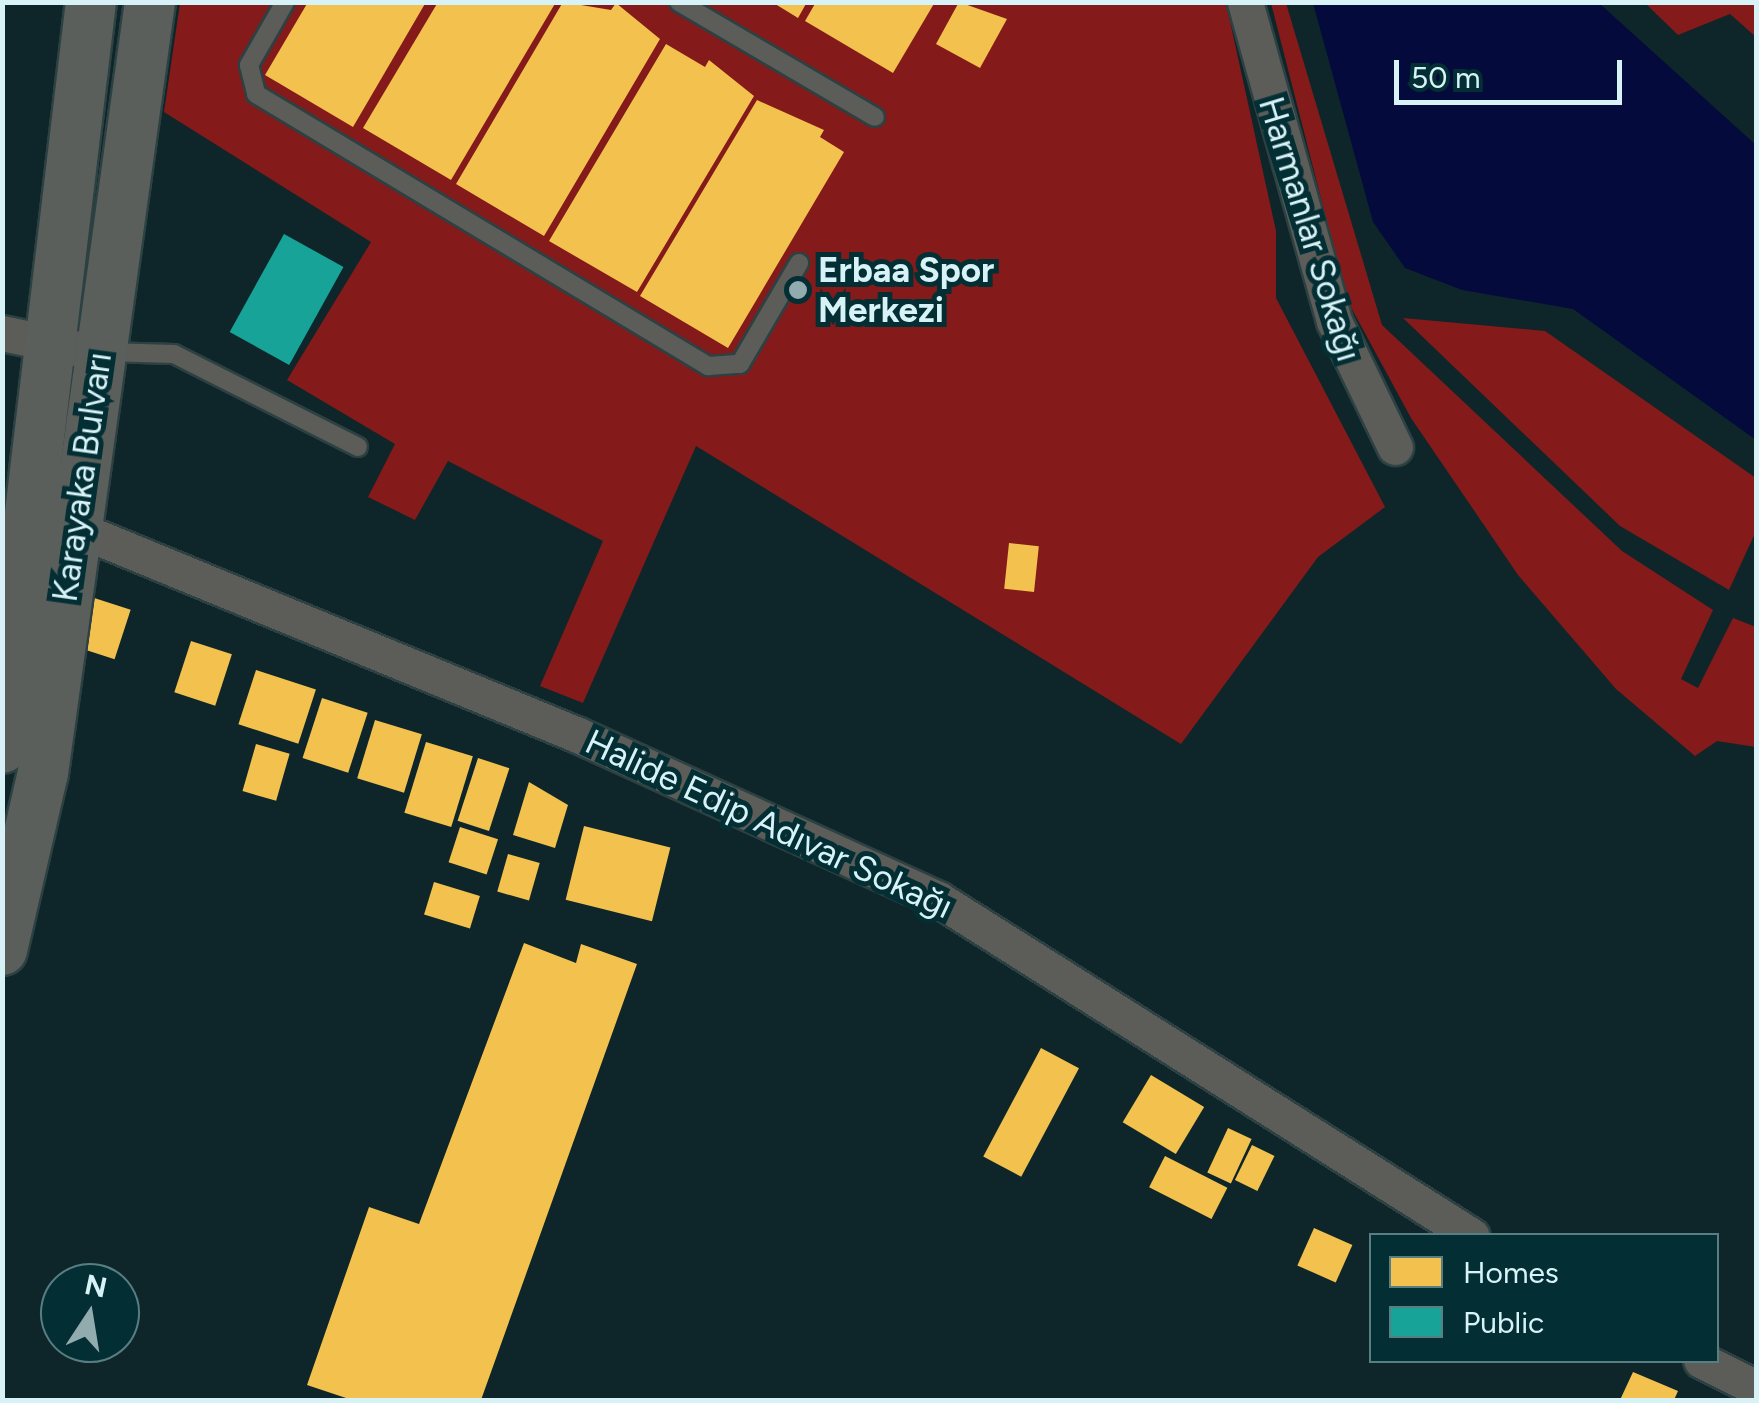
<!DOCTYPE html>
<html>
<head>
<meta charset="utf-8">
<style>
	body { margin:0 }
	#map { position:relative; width:1759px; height:1403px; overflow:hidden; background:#0e2629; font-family:Figtree,sans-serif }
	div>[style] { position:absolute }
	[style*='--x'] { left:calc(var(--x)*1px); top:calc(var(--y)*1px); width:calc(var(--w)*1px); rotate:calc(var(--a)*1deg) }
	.green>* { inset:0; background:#841a19 }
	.water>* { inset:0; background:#050a3c }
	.homes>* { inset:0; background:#f2c14e; transform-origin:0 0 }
	.public>* { inset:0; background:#17a398; transform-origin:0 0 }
	.roads { filter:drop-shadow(2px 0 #2d4143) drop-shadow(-2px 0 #2d4143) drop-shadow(0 2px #2d4143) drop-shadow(0 -2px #2d4143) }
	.lane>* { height:18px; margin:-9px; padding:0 9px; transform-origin:9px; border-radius:9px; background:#5c5d59 }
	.street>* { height:35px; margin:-17.5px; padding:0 17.5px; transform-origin:17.5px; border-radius:17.5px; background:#5c5d59 }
	.secondary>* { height:50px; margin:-25px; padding:0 25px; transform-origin:25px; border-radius:25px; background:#5a5f5b }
	.dots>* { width:28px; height:28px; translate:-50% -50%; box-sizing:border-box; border:5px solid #032f34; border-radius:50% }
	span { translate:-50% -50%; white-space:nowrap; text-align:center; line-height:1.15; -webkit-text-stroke:10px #032f34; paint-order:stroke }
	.street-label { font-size:35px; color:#d8f3f7 }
	.poi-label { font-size:35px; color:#d8f3f7; font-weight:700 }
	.left { translate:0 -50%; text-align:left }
	.frame { position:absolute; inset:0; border:5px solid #d8f3f7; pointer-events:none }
	.legend { position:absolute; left:1369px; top:1233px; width:350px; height:130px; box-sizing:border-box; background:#032f34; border:2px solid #587d82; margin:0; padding:12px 18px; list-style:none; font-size:30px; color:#d8f3f7 }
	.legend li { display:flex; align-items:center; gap:20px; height:50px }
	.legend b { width:50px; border:2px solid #587d82 }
	.north { position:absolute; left:40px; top:1263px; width:100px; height:100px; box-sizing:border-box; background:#032f34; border:2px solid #587d82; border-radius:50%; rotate:12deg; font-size:28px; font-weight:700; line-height:40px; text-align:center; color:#d8f3f7 }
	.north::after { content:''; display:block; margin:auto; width:35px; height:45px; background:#91abaf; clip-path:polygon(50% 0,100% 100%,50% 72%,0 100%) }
	.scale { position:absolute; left:1394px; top:60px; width:228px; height:45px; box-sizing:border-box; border:5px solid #d8f3f7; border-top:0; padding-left:12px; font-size:30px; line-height:35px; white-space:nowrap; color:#d8f3f7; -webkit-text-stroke:8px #032f34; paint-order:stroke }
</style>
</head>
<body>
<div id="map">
	<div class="green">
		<i style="clip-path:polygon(180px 3px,1226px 3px,1276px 231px,1276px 298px,1385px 507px,1318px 557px,1181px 744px,696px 446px,583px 703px,540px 686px,603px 541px,448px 461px,415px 520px,368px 497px,395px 444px,287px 380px,371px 242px,164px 112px)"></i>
		<i style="clip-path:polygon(1271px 3px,1286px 3px,1382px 325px,1622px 551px,1713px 610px,1681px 679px,1698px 688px,1733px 618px,1756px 627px,1756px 747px,1717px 741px,1695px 756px,1616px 689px,1518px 575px,1411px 418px,1347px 300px)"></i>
		<i style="clip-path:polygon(1645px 3px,1756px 3px,1756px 37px,1730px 14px,1678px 35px)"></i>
		<i style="clip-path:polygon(1403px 318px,1545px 331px,1756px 478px,1756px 531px,1729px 590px,1620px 526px)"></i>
	</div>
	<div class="water">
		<i style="clip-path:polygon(1313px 3px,1599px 3px,1756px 145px,1756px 440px,1573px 309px,1462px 290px,1405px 268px,1373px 222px)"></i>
	</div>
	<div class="homes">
		<i style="clip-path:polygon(308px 2px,426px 2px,353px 127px,265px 75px)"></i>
		<i style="clip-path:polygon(438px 2px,556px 2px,451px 180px,363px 128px)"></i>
		<i style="clip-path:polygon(563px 2px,611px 10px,616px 3px,660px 39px,544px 236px,456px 184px)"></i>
		<i style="clip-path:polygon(772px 2px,807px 2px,798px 18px)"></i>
		<i style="clip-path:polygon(816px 2px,935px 2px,893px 73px,805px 21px)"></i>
		<i style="clip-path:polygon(959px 2px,1007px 19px,980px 68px,936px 44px)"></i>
		<i style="clip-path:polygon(666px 44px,705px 67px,709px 60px,754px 96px,637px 292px,549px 241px)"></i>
		<i style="clip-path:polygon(757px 100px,824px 130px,820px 137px,844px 152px,728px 348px,640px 296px)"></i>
		<i style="left:1009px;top:543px;width:30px;height:46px;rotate:6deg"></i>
		<i style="left:85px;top:595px;width:48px;height:52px;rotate:18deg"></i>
		<i style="left:191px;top:641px;width:43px;height:54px;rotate:18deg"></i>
		<i style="left:256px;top:670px;width:63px;height:57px;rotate:18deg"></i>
		<i style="left:322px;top:698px;width:48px;height:63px;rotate:18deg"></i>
		<i style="left:375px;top:720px;width:49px;height:61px;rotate:17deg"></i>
		<i style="left:426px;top:742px;width:49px;height:74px;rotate:17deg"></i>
		<i style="left:256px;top:744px;width:35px;height:49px;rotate:16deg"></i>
		<i style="left:478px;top:758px;width:33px;height:66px;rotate:18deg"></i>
		<i style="clip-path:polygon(529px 782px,568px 805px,555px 848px,513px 835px)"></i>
		<i style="left:584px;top:826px;width:89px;height:76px;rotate:14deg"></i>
		<i style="left:460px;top:827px;width:40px;height:37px;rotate:18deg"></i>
		<i style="left:508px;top:854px;width:33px;height:39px;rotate:16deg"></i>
		<i style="left:434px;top:882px;width:48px;height:34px;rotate:17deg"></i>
		<i style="clip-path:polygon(524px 943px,576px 963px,581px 944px,637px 964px,481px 1400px,352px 1400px,307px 1385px,369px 1207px,419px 1224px)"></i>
		<i style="left:1041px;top:1048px;width:43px;height:123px;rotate:28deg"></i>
		<i style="left:1151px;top:1075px;width:62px;height:55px;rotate:31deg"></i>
		<i style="left:1228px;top:1128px;width:26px;height:49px;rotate:25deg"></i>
		<i style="left:1252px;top:1145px;width:25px;height:39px;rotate:26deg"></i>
		<i style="left:1165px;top:1156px;width:70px;height:35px;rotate:27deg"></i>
		<i style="left:1314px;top:1228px;width:42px;height:41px;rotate:24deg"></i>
		<i style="clip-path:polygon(1633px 1372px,1678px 1391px,1674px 1400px,1620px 1400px)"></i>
	</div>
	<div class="public">
		<i style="left:284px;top:234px;width:68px;height:112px;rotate:29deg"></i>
	</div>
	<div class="roads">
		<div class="lane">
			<i style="--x:285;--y:2;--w:73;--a:119.7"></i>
			<i style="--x:249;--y:65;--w:30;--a:76"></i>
			<i style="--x:256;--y:94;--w:528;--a:31.04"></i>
			<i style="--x:708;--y:366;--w:32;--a:-4"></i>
			<i style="--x:740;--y:364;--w:117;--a:-59.7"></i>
			<i style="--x:679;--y:2;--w:227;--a:30.4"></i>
			<i style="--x:105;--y:352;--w:69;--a:1.7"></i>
			<i style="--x:174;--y:354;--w:206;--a:26.8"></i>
		</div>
		<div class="street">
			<i style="--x:1245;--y:2;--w:331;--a:74.4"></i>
			<i style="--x:1334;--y:321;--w:140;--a:64.2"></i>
			<i style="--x:2;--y:333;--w:74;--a:11.8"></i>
			<i style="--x:75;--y:528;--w:544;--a:22.37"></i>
			<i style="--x:578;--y:735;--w:396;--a:24.5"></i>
			<i style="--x:938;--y:899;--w:631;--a:32.26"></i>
			<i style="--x:1701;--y:1360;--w:62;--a:27"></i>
		</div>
		<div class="secondary">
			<i style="--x:2;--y:748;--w:751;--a:-83.2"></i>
			<i style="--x:2;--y:950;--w:182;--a:-77"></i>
			<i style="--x:43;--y:773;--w:778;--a:-82.1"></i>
		</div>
	</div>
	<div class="dots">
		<i style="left:798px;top:290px;background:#91abaf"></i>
	</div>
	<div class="street-label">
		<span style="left:1310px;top:229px;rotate:73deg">Harmanlar Sokağı</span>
		<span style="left:82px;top:477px;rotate:-82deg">Karayaka Bulvarı</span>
		<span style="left:769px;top:824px;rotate:25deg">Halide Edip Adıvar Sokağı</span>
	</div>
	<div class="poi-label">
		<span class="left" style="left:818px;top:290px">Erbaa Spor<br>Merkezi</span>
	</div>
	<div class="frame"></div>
	<ul class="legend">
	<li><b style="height:28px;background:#f2c14e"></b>Homes</li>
	<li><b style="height:28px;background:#17a398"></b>Public</li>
	</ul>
	<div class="north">N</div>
	<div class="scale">50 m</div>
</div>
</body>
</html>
